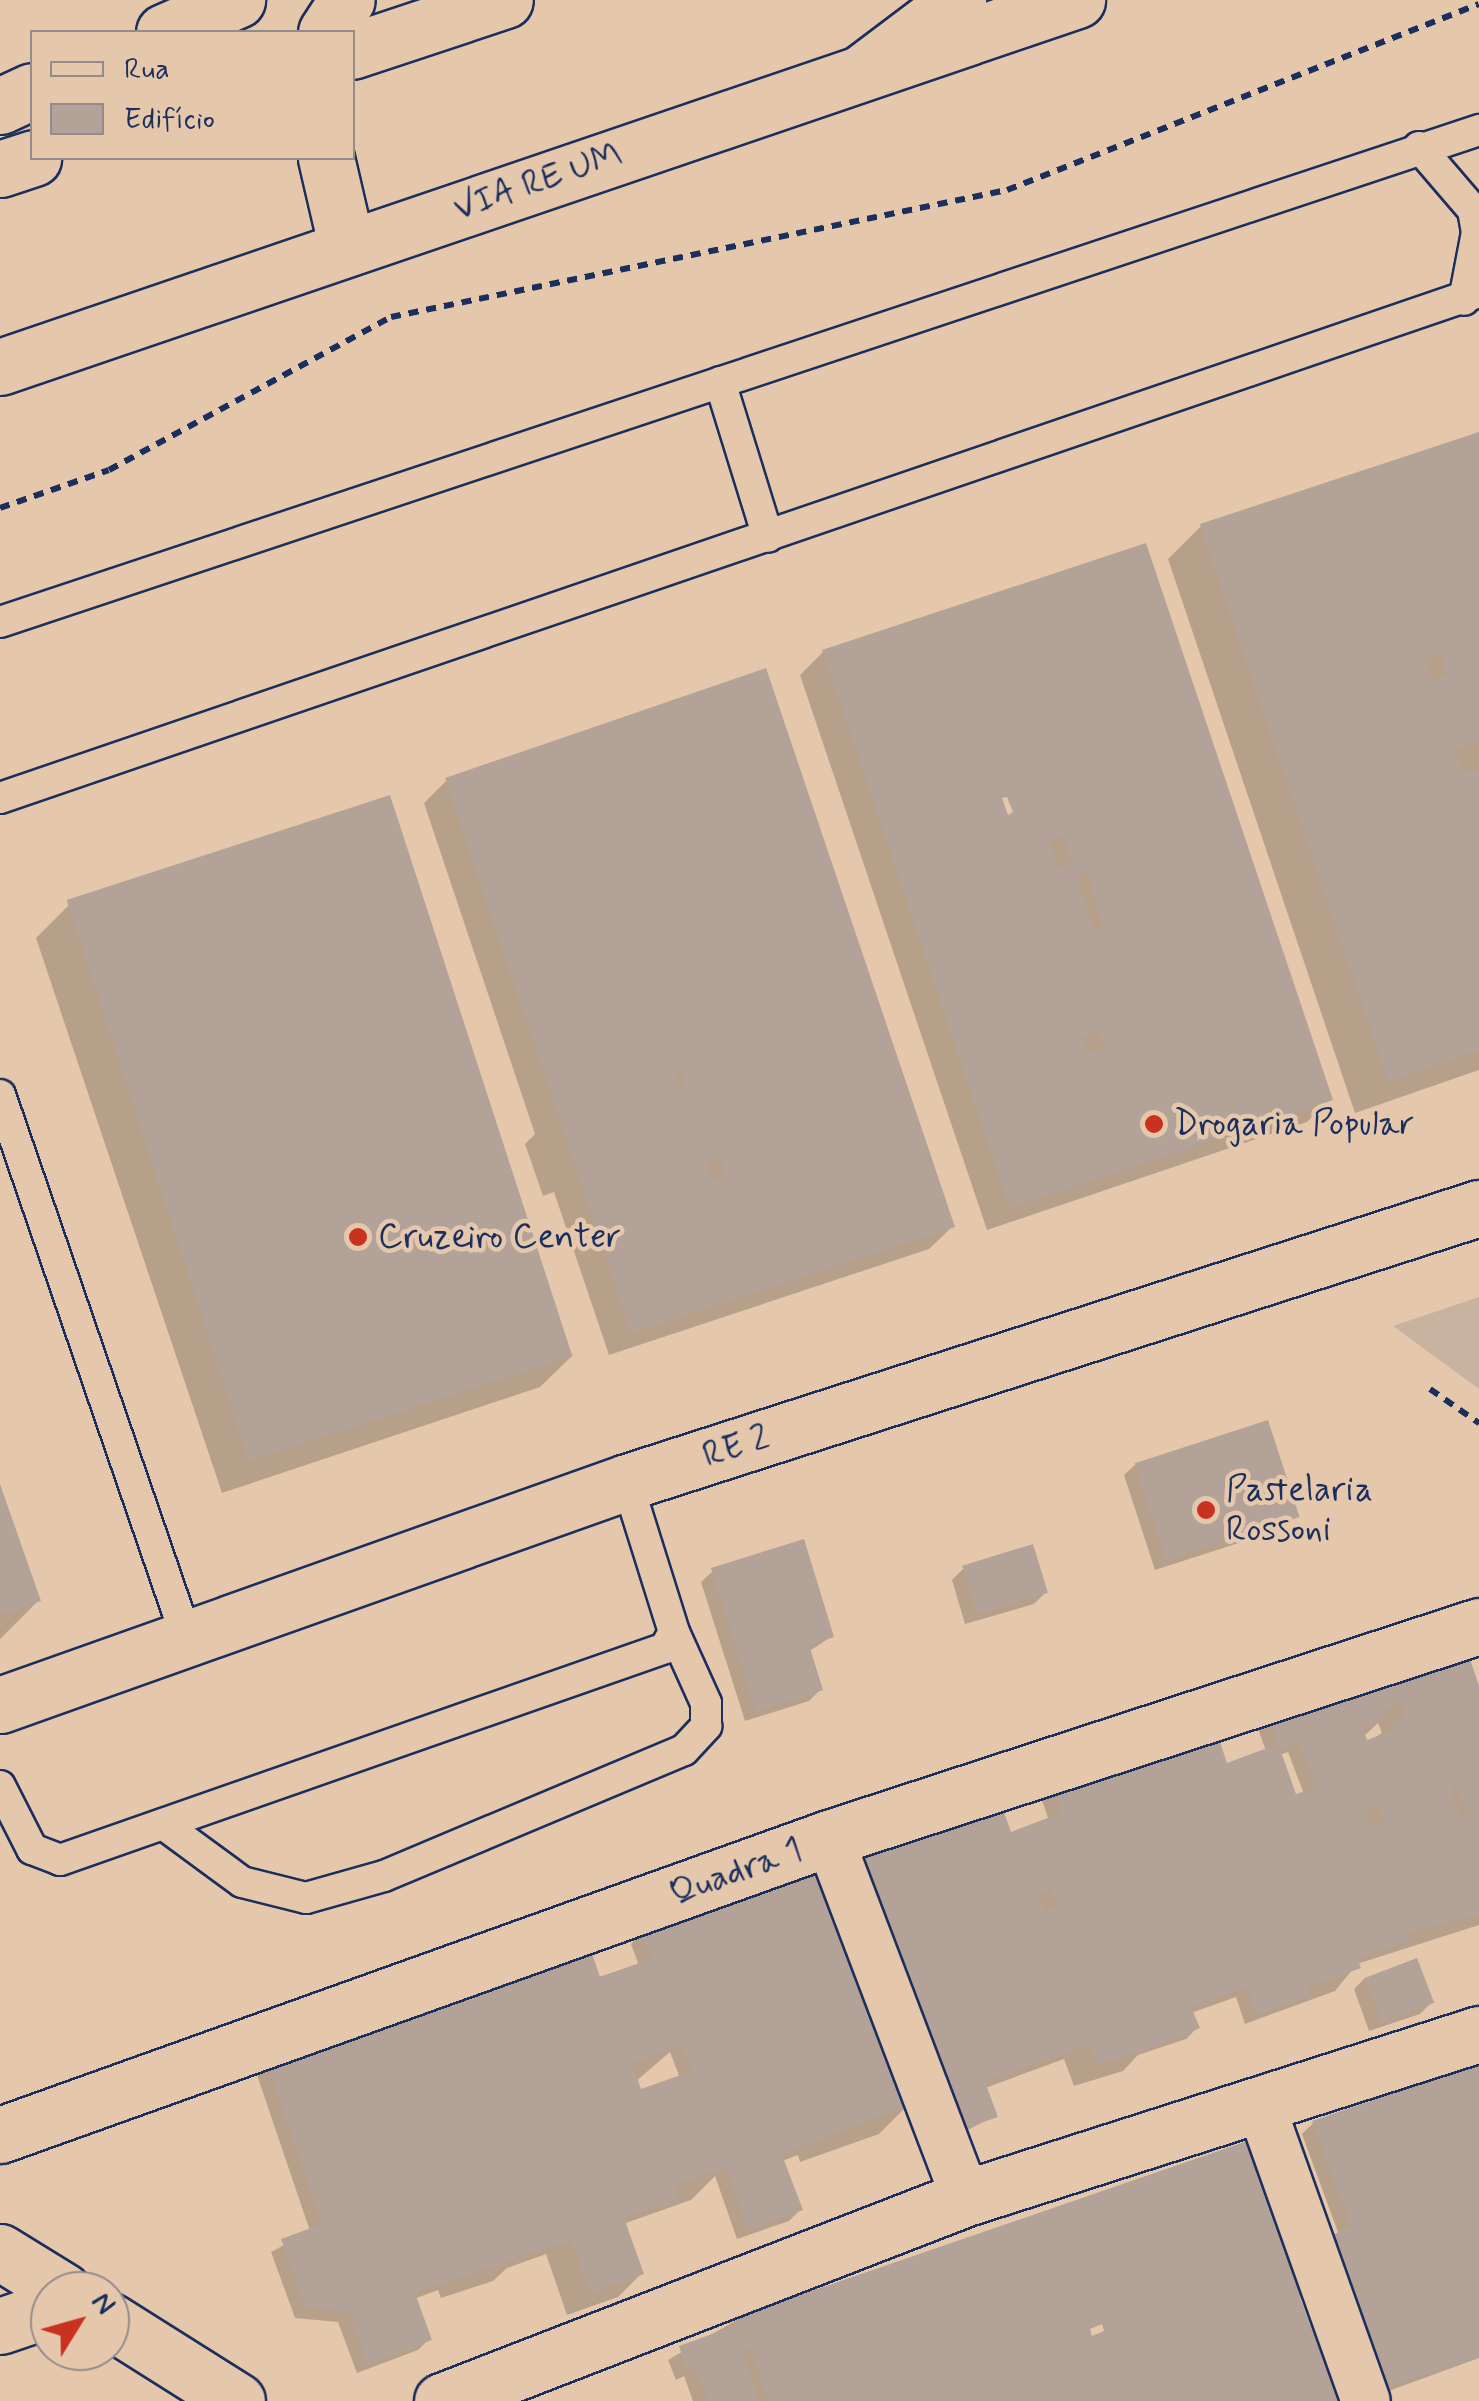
<!DOCTYPE html>
<html>
<head>
<meta charset="utf-8">
<style>
	body { margin:0 }
	#map { position:relative; width:1479px; height:2401px; overflow:hidden; background:#e5c8ac; font-family:Mynerve,sans-serif }
	div>[style] { position:absolute }
	[style*='--x'] { left:calc(var(--x)*1px); top:calc(var(--y)*1px); width:calc(var(--w)*1px); rotate:calc(var(--a)*1deg) }
	.green>* { inset:0; background:#c8b2a0 }
	.shadow>* { inset:0; background:#0003 }
	.building>* { inset:0; background:#b3a298; transform-origin:0 0 }
	.path>* { height:6px; margin-top:-3px; transform-origin:0; background:repeating-linear-gradient(90deg,#1b2f5e 0 10px,transparent 0 18px) }
	.roads { filter:drop-shadow(2px 0 #1b2f5e) drop-shadow(-2px 0 #1b2f5e) drop-shadow(0 2px #1b2f5e) drop-shadow(0 -2px #1b2f5e) }
	.service>* { height:30px; margin:-15px; padding:0 15px; transform-origin:15px; border-radius:15px; background:#e5c8ac }
	.pedestrian>* { height:48px; margin:-24px; padding:0 24px; transform-origin:24px; border-radius:24px; background:#e5c8ac }
	.minor>* { height:55px; margin:-27.5px; padding:0 27.5px; transform-origin:27.5px; border-radius:27.5px; background:#e5c8ac }
	.tertiary>* { height:55px; margin:-27.5px; padding:0 27.5px; transform-origin:27.5px; border-radius:27.5px; background:#e5c8ac }
	.trunk>* { height:55px; margin:-27.5px; padding:0 27.5px; transform-origin:27.5px; border-radius:27.5px; background:#e5c8ac }
	.dots>* { width:28px; height:28px; translate:-50% -50%; box-sizing:border-box; border:5px solid #e5c8ac; border-radius:50% }
	span { translate:-50% -50%; white-space:nowrap; text-align:center; line-height:1.15; -webkit-text-stroke:9px #e5c8ac; paint-order:stroke }
	.street-label { font-size:35px; color:#1b2f5e }
	.poi-label { font-size:35px; color:#1b2f5e }
	.left { translate:0 -50%; text-align:left }
	.legend { position:absolute; left:30px; top:30px; width:325px; height:130px; box-sizing:border-box; background:#e5c8ac; border:2px solid #948b8d; margin:0; padding:12px 18px; list-style:none; font-size:30px; color:#1b2f5e }
	.legend li { display:flex; align-items:center; gap:20px; height:50px }
	.legend b { width:50px; border:2px solid #948b8d }
	.north { position:absolute; left:30px; top:2271px; width:100px; height:100px; box-sizing:border-box; background:#e5c8ac; border:2px solid #948b8d; border-radius:50%; rotate:53deg; font-size:28px; font-weight:700; line-height:40px; text-align:center; color:#1b2f5e }
	.north::after { content:''; display:block; margin:auto; width:35px; height:45px; background:#c8321e; clip-path:polygon(50% 0,100% 100%,50% 72%,0 100%) }
</style>
</head>
<body>
<div id="map">
	<div class="green">
		<i style="clip-path:polygon(1479px 1297px,1479px 1389px,1393px 1326px)"></i>
	</div>
	<div class="shadow">
		<i style="clip-path:polygon(1479px 434px,1479px 1070px,1355px 1113px,1168px 559px,1201px 526px)"></i>
		<i style="clip-path:polygon(evenodd,1144px 546px,1330px 1099px,1307px 1122px,987px 1230px,800px 675px,823px 652px,1144px 546px,1009px 794px,1016px 813px,1006px 818px,999px 797px,1009px 794px)"></i>
		<i style="clip-path:polygon(447px 780px,952px 1227px,929px 1249px,609px 1355px,554px 1192px,543px 1196px,525px 1144px,535px 1134px,424px 803px)"></i>
		<i style="clip-path:polygon(69px 905px,573px 1355px,540px 1387px,222px 1493px,36px 938px)"></i>
		<i style="clip-path:polygon(1136px 1464px,1296px 1516px,1285px 1528px,1155px 1570px,1124px 1475px)"></i>
		<i style="clip-path:polygon(0 1490px,38px 1601px,0 1639px)"></i>
		<i style="clip-path:polygon(963px 1569px,1045px 1593px,1034px 1604px,965px 1624px,952px 1580px)"></i>
		<i style="clip-path:polygon(713px 1571px,831px 1637px,808px 1652px,820px 1690px,809px 1701px,745px 1721px,701px 1582px)"></i>
		<i style="clip-path:polygon(evenodd,1321px 1694px,1479px 1704px,1479px 1925px,1357px 1964px,1335px 1991px,1245px 2024px,1236px 1997px,1191px 2013px,1197px 2028px,1186px 2039px,1138px 2055px,1123px 2071px,1074px 2086px,1064px 2059px,985px 2088px,995px 2116px,952px 2138px,854px 1863px,866px 1852px,1010px 1837px,1049px 1821px,1042px 1800px,1053px 1789px,1226px 1765px,1266px 1751px,1256px 1723px,1321px 1694px,1378px 1723px,1382px 1733px,1366px 1743px,1363px 1737px,1378px 1723px,1321px 1694px,1288px 1752px,1304px 1794px,1295px 1797px,1280px 1755px,1288px 1752px)"></i>
		<i style="clip-path:polygon(evenodd,642px 1933px,912px 2101px,879px 2134px,800px 2162px,798px 2155px,782px 2161px,800px 2210px,789px 2221px,737px 2239px,715px 2176px,691px 2200px,623px 2224px,641px 2274px,618px 2297px,567px 2315px,546px 2254px,507px 2268px,493px 2281px,441px 2298px,438px 2290px,414px 2299px,429px 2339px,418px 2350px,357px 2373px,338px 2322px,295px 2318px,271px 2252px,310px 2231px,257px 2075px,269px 2064px,639px 1966px,631px 1944px,642px 1933px,670px 2052px,680px 2078px,639px 2095px,635px 2082px,670px 2052px)"></i>
		<i style="clip-path:polygon(1365px 1978px,1431px 2003px,1420px 2014px,1369px 2031px,1354px 1989px)"></i>
		<i style="clip-path:polygon(1479px 2067px,1479px 2358px,1364px 2400px,1339px 2235px,1302px 2134px,1313px 2123px)"></i>
		<i style="clip-path:polygon(evenodd,1306px 2290px,1298px 2299px,1344px 2401px,693px 2401px,684px 2376px,676px 2380px,668px 2360px,740px 2318px,1306px 2290px,1103px 2320px,1108px 2332px,1091px 2339px,1087px 2328px,1103px 2320px)"></i>
	</div>
	<div class="building">
		<i style="clip-path:polygon(evenodd,1479px 432px,1479px 741px,1455px 750px,1463px 772px,1479px 770px,1479px 1050px,1388px 1082px,1200px 524px,1479px 432px,1440px 654px,1447px 676px,1432px 680px,1424px 660px,1440px 654px)"></i>
		<i style="clip-path:polygon(evenodd,1146px 543px,1333px 1100px,1010px 1208px,822px 650px,1146px 543px,1007px 797px,1013px 812px,1008px 815px,1002px 798px,1007px 797px,1146px 543px,1063px 836px,1072px 864px,1059px 869px,1049px 840px,1063px 836px,1146px 543px,1087px 873px,1103px 926px,1094px 929px,1076px 876px,1087px 873px,1146px 543px,1099px 1031px,1105px 1048px,1088px 1053px,1082px 1037px,1099px 1031px)"></i>
		<i style="clip-path:polygon(evenodd,766px 668px,955px 1227px,631px 1333px,445px 778px,766px 668px,680px 1069px,685px 1084px,680px 1086px,674px 1071px,680px 1069px,766px 668px,721px 1160px,726px 1175px,712px 1180px,707px 1164px,721px 1160px)"></i>
		<i style="left:390px;top:795px;width:590px;height:340px;rotate:72deg"></i>
		<i style="left:1268px;top:1420px;width:102px;height:140px;rotate:72deg"></i>
		<i style="clip-path:polygon(0 1484px,41px 1601px,0 1615px)"></i>
		<i style="clip-path:polygon(804px 1539px,834px 1637px,809px 1645px,823px 1690px,756px 1712px,711px 1568px)"></i>
		<i style="left:1033px;top:1544px;width:51px;height:74px;rotate:73deg"></i>
		<i style="clip-path:polygon(evenodd,1467px 1650px,1479px 1686px,1479px 1914px,1409px 1933px,1411px 1941px,1357px 1958px,1361px 1968px,1307px 1988px,1311px 1996px,1256px 2014px,1247px 1988px,1191px 2007px,1200px 2028px,1148px 2049px,1097px 2065px,1090px 2044px,985px 2082px,998px 2117px,963px 2129px,864px 1850px,1001px 1804px,1011px 1832px,1061px 1813px,1052px 1787px,1216px 1730px,1227px 1763px,1278px 1744px,1266px 1710px,1467px 1650px,1401px 1703px,1406px 1717px,1390px 1721px,1393px 1730px,1367px 1740px,1362px 1726px,1388px 1716px,1385px 1708px,1401px 1703px,1467px 1650px,1299px 1742px,1316px 1787px,1296px 1794px,1280px 1749px,1299px 1742px,1467px 1650px,1456px 1784px,1466px 1815px,1460px 1817px,1450px 1792px,1456px 1784px,1467px 1650px,1379px 1807px,1385px 1821px,1369px 1827px,1364px 1813px,1379px 1807px,1467px 1650px,1050px 1888px,1059px 1906px,1044px 1911px,1038px 1894px,1050px 1888px)"></i>
		<i style="clip-path:polygon(evenodd,833px 1862px,915px 2102px,782px 2155px,803px 2210px,748px 2230px,727px 2168px,674px 2185px,679px 2200px,624px 2218px,644px 2274px,590px 2293px,572px 2240px,415px 2293px,432px 2340px,368px 2364px,349px 2312px,306px 2307px,281px 2239px,322px 2224px,267px 2062px,589px 1945px,600px 1977px,625px 1968px,651px 1959px,641px 1930px,833px 1862px,683px 2045px,692px 2071px,641px 2089px,632px 2063px,683px 2045px)"></i>
		<i style="left:1417px;top:1958px;width:48px;height:56px;rotate:69deg"></i>
		<i style="clip-path:polygon(1479px 2064px,1479px 2357px,1376px 2391px,1323px 2239px,1351px 2227px,1312px 2121px)"></i>
		<i style="clip-path:polygon(evenodd,1256px 2138px,1309px 2291px,1299px 2295px,1314px 2335px,1323px 2331px,1347px 2401px,768px 2401px,750px 2348px,742px 2352px,759px 2401px,708px 2401px,695px 2367px,687px 2370px,679px 2346px,740px 2324px,739px 2316px,1256px 2138px,1102px 2324px,1104px 2331px,1092px 2336px,1090px 2329px,1102px 2324px)"></i>
	</div>
	<div class="path">
		<i style="--x:0;--y:508;--w:115;--a:-19.2"></i>
		<i style="--x:109;--y:470;--w:321;--a:-28.5"></i>
		<i style="--x:391;--y:317;--w:629;--a:-11.65"></i>
		<i style="--x:1007;--y:190;--w:507;--a:-21.51"></i>
		<i style="--x:1430;--y:1389;--w:60;--a:34.8"></i>
	</div>
	<div class="roads">
		<div class="service">
			<i style="--x:1419;--y:147;--w:83;--a:49.4"></i>
			<i style="--x:1473;--y:210;--w:22;--a:80"></i>
			<i style="--x:1477;--y:232;--w:69;--a:100.8"></i>
			<i style="--x:720;--y:382;--w:162;--a:72.8"></i>
			<i style="--x:0;--y:622;--w:1559;--a:-18.4"></i>
			<i style="--x:0;--y:798;--w:1563;--a:-18.89"></i>
			<i style="--x:0;--y:1095;--w:575;--a:71.03"></i>
			<i style="--x:0;--y:1786;--w:71;--a:63.1"></i>
			<i style="--x:32;--y:1849;--w:30;--a:21"></i>
			<i style="--x:60;--y:1860;--w:641;--a:-19.31"></i>
			<i style="--x:665;--y:1648;--w:18;--a:-61"></i>
			<i style="--x:674;--y:1632;--w:157;--a:-107.4"></i>
			<i style="--x:163;--y:1824;--w:98;--a:36.3"></i>
			<i style="--x:242;--y:1882;--w:66;--a:14"></i>
			<i style="--x:306;--y:1898;--w:81;--a:-15.8"></i>
			<i style="--x:384;--y:1876;--w:325;--a:-22.8"></i>
			<i style="--x:684;--y:1750;--w:33;--a:-47"></i>
			<i style="--x:706;--y:1726;--w:23;--a:-90"></i>
			<i style="--x:706;--y:1703;--w:78;--a:-114.3"></i>
		</div>
		<div class="pedestrian">
			<i style="--x:829;--y:1838;--w:385;--a:69.2"></i>
			<i style="--x:1260;--y:2104;--w:315;--a:70.4"></i>
		</div>
		<div class="minor">
			<i style="--x:0;--y:2135;--w:881;--a:-19.71"></i>
			<i style="--x:829;--y:1838;--w:684;--a:-18.06"></i>
			<i style="--x:0;--y:2326;--w:53;--a:-18.8"></i>
			<i style="--x:442;--y:2401;--w:562;--a:-21.18"></i>
			<i style="--x:966;--y:2198;--w:539;--a:-17.73"></i>
		</div>
		<div class="tertiary">
			<i style="--x:326;--y:32;--w:38;--a:-57"></i>
			<i style="--x:326;--y:158;--w:92;--a:76.9"></i>
			<i style="--x:0;--y:367;--w:1138;--a:-18.82"></i>
			<i style="--x:0;--y:1705;--w:665;--a:-19.58"></i>
			<i style="--x:627;--y:1482;--w:895;--a:-17.83"></i>
			<i style="--x:0;--y:2252;--w:74;--a:31.8"></i>
			<i style="--x:110;--y:2321;--w:150;--a:32.2"></i>
		</div>
		<div class="trunk">
			<i style="--x:164;--y:32;--w:80;--a:-23.7"></i>
			<i style="--x:352;--y:51;--w:161;--a:-18.4"></i>
			<i style="--x:864;--y:71;--w:118;--a:-37.1"></i>
			<i style="--x:0;--y:106;--w:35;--a:-25"></i>
			<i style="--x:0;--y:169;--w:35;--a:-18"></i>
		</div>
	</div>
	<div class="dots">
		<i style="left:1154px;top:1124px;background:#c8321e"></i>
		<i style="left:358px;top:1237px;background:#c8321e"></i>
		<i style="left:1206px;top:1510px;background:#c8321e"></i>
	</div>
	<div class="street-label">
		<span style="left:538px;top:182px;rotate:-19deg">VIA RE UM</span>
		<span style="left:736px;top:1447px;rotate:-18deg">RE 2</span>
		<span style="left:736px;top:1872px;rotate:-20deg">Quadra 1</span>
	</div>
	<div class="poi-label">
		<span class="left" style="left:1174px;top:1124px">Drogaria Popular</span>
		<span class="left" style="left:378px;top:1237px">Cruzeiro Center</span>
		<span class="left" style="left:1226px;top:1510px">Pastelaria<br>Rossoni</span>
	</div>
	<ul class="legend">
	<li><b style="height:12px;background:#e5c8ac"></b>Rua</li>
	<li><b style="height:28px;background:#b3a298"></b>Edifício</li>
	</ul>
	<div class="north">N</div>
</div>
</body>
</html>
